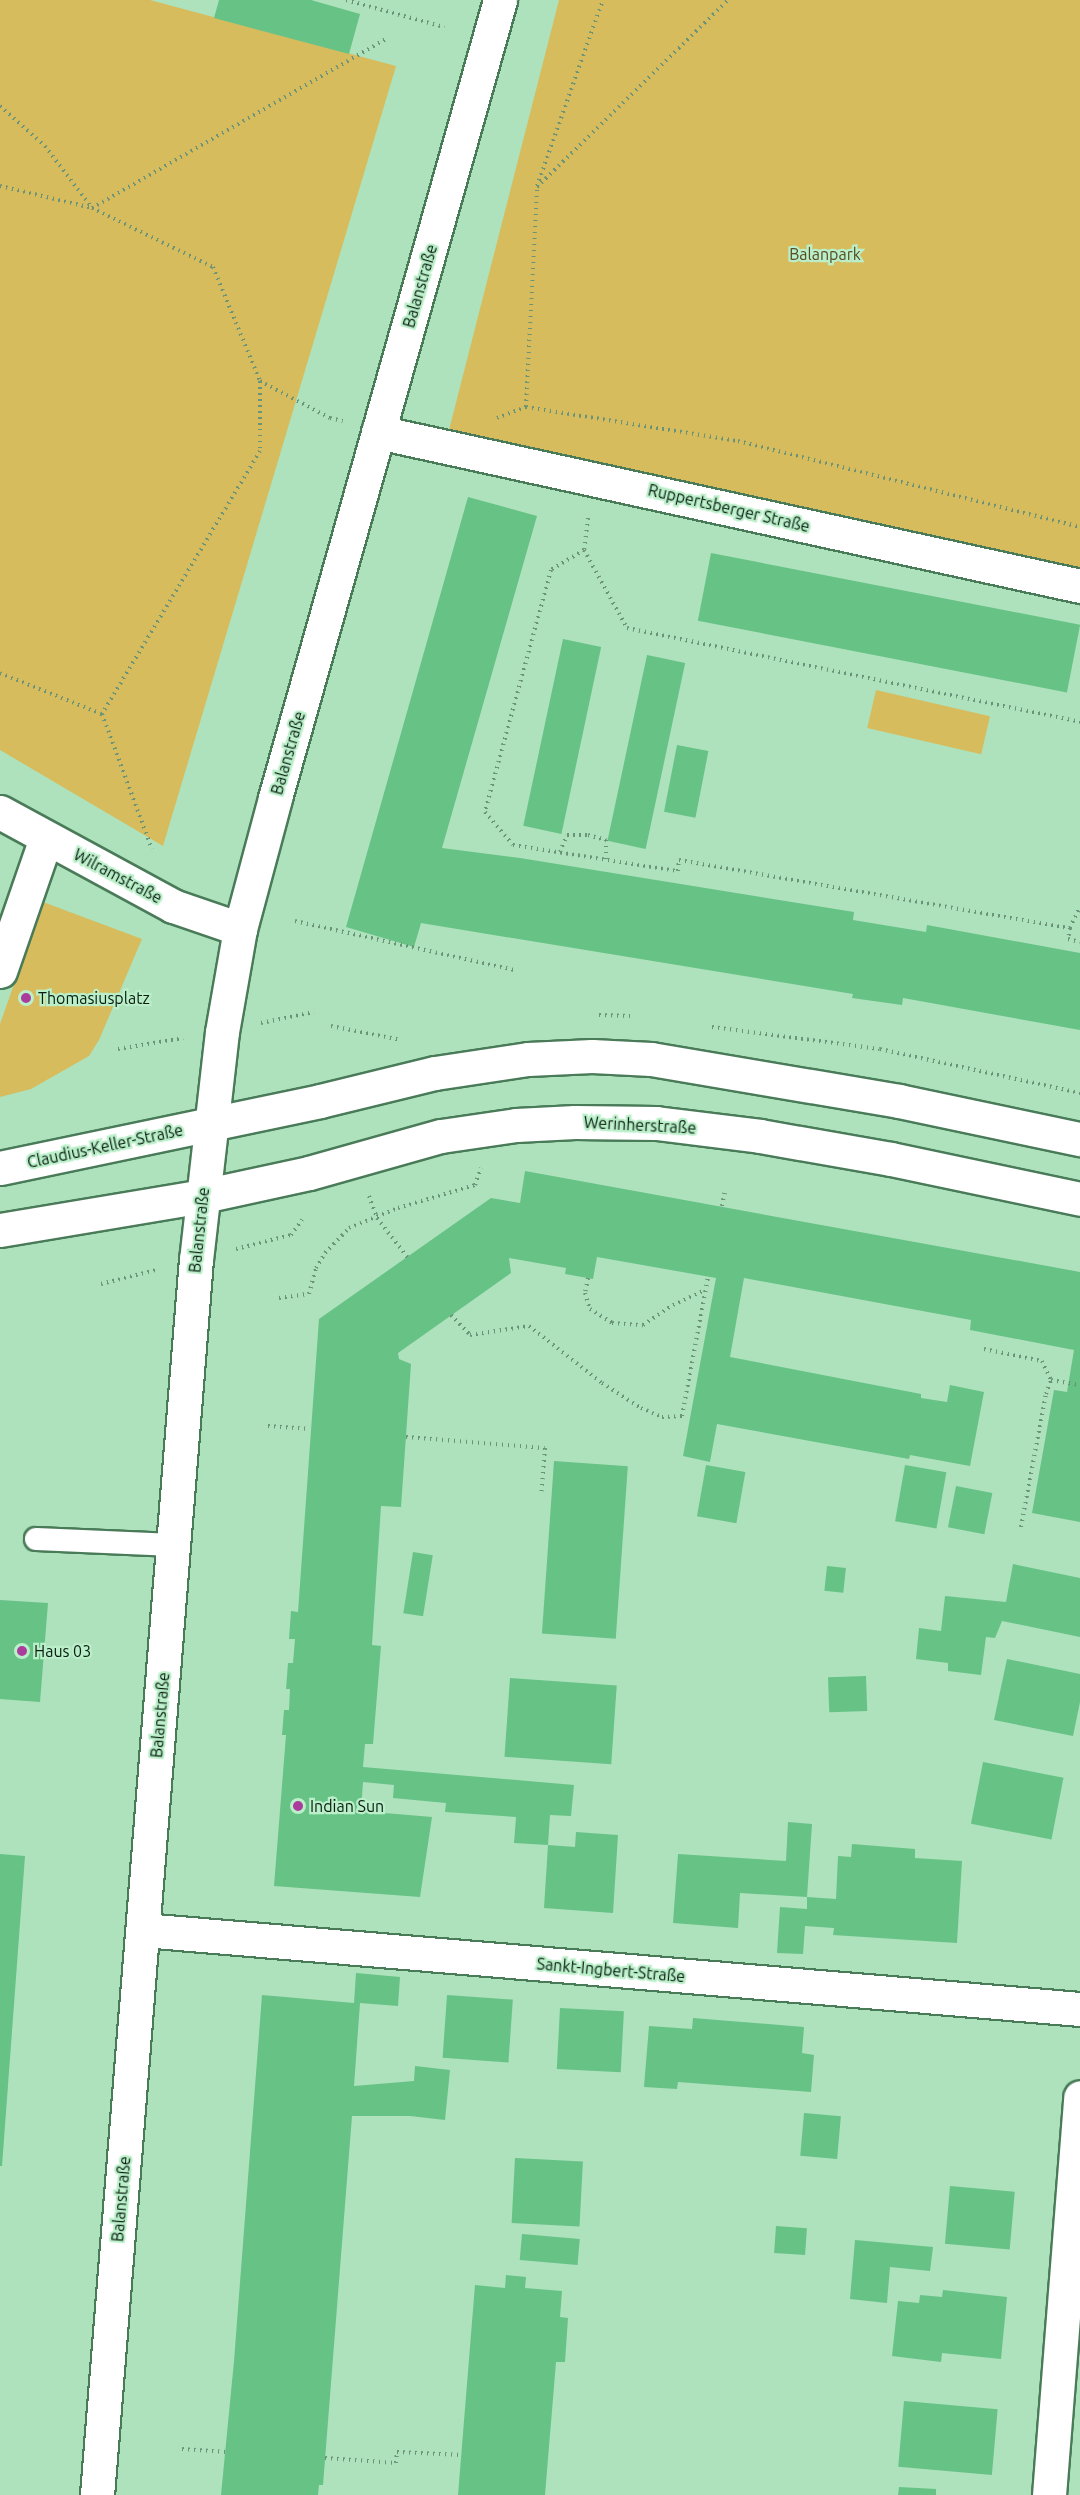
<!DOCTYPE html>
<html>
<head>
<meta charset="utf-8">
<style>
	body { margin:0 }
	#map { position:relative; width:1080px; height:2495px; overflow:hidden; background:#ade2bc; font-family:Ubuntu,sans-serif }
	div>[style] { position:absolute }
	[style*='--x'] { left:calc(var(--x)*1px); top:calc(var(--y)*1px); width:calc(var(--w)*1px); rotate:calc(var(--a)*1deg) }
	.green>* { inset:0; background:#d7bc5e; transform-origin:0 0 }
	.building>* { inset:0; background:#67c286; transform-origin:0 0 }
	.path>* { height:4px; margin-top:-2px; transform-origin:0; background:repeating-linear-gradient(90deg,#6b9377 0 1.5px,transparent 0 6px) }
	.roads { filter:drop-shadow(2px 0 #4a7b59) drop-shadow(-2px 0 #4a7b59) drop-shadow(0 2px #4a7b59) drop-shadow(0 -2px #4a7b59) }
	.lane>* { height:22px; margin:-11px; padding:0 11px; transform-origin:11px; border-radius:11px; background:#fff }
	.street>* { height:33px; margin:-16.5px; padding:0 16.5px; transform-origin:16.5px; border-radius:16.5px; background:#fff }
	.secondary>* { height:33px; margin:-16.5px; padding:0 16.5px; transform-origin:16.5px; border-radius:16.5px; background:#fff }
	.dots>* { width:16px; height:16px; translate:-50% -50%; box-sizing:border-box; border:3px solid #baefc9; border-radius:50% }
	span { translate:-50% -50%; white-space:nowrap; text-align:center; line-height:1.15; -webkit-text-stroke:4.5px #baefc9; paint-order:stroke }
	.park-label { font-size:16px; color:#564a21 }
	.street-label { font-size:16px; color:#091d10 }
	.poi-label { font-size:16px; color:#091d10 }
	.left { translate:0 -50%; text-align:left }
</style>
</head>
<body>
<div id="map">
	<div class="green">
		<i style="clip-path:polygon(0 0,150px 0,396px 66px,163px 846px,0 750px)"></i>
		<i style="clip-path:polygon(559px 0,1080px 0,1080px 570px,449px 430px)"></i>
		<i style="left:876px;top:690px;width:117px;height:39px;rotate:13deg"></i>
		<i style="clip-path:polygon(43px 902px,142px 939px,99px 1040px,89px 1056px,31px 1089px,0 1097px,0 1024px)"></i>
	</div>
	<div class="building">
		<i style="clip-path:polygon(219px 0,311px 0,360px 14px,349px 54px,214px 18px)"></i>
		<i style="clip-path:polygon(468px 497px,537px 516px,442px 848px,520px 858px,854px 912px,853px 920px,926px 932px,927px 925px,1080px 953px,1080px 1030px,903px 998px,902px 1005px,852px 998px,853px 994px,421px 923px,414px 947px,346px 927px)"></i>
		<i style="left:711px;top:553px;width:376px;height:69px;rotate:11deg"></i>
		<i style="left:563px;top:639px;width:39px;height:191px;rotate:12deg"></i>
		<i style="left:647px;top:655px;width:39px;height:190px;rotate:12deg"></i>
		<i style="left:677px;top:745px;width:32px;height:68px;rotate:11deg"></i>
		<i style="clip-path:polygon(525px 1171px,1080px 1272px,1080px 1522px,1032px 1513px,1054px 1390px,1067px 1392px,1074px 1350px,970px 1330px,971px 1320px,744px 1278px,730px 1357px,921px 1394px,921px 1398px,947px 1402px,950px 1385px,984px 1392px,970px 1466px,910px 1455px,909px 1459px,717px 1424px,710px 1462px,683px 1456px,716px 1278px,597px 1257px,593px 1279px,565px 1274px,566px 1268px,509px 1258px,511px 1273px,398px 1353px,399px 1359px,411px 1364px,401px 1507px,381px 1506px,372px 1645px,381px 1646px,373px 1744px,365px 1744px,363px 1767px,574px 1785px,571px 1816px,550px 1815px,548px 1845px,514px 1843px,516px 1817px,445px 1812px,446px 1803px,393px 1798px,394px 1785px,363px 1782px,361px 1811px,432px 1817px,420px 1897px,274px 1886px,286px 1735px,282px 1735px,284px 1710px,289px 1710px,290px 1689px,286px 1689px,288px 1663px,293px 1663px,295px 1639px,289px 1639px,291px 1611px,298px 1612px,319px 1319px,491px 1198px,520px 1203px)"></i>
		<i style="left:554px;top:1461px;width:74px;height:173px;rotate:4deg"></i>
		<i style="left:706px;top:1465px;width:40px;height:52px;rotate:10deg"></i>
		<i style="left:905px;top:1465px;width:42px;height:57px;rotate:10deg"></i>
		<i style="left:956px;top:1486px;width:37px;height:42px;rotate:11deg"></i>
		<i style="left:413px;top:1552px;width:20px;height:62px;rotate:9deg"></i>
		<i style="clip-path:polygon(1013px 1564px,1080px 1578px,1080px 1637px,1002px 1621px,995px 1638px,986px 1637px,981px 1675px,948px 1671px,948px 1663px,916px 1659px,919px 1628px,941px 1631px,945px 1596px,1006px 1602px)"></i>
		<i style="left:827px;top:1566px;width:19px;height:25px;rotate:6deg"></i>
		<i style="clip-path:polygon(0 1600px,48px 1603px,40px 1702px,0 1699px)"></i>
		<i style="clip-path:polygon(1007px 1659px,1080px 1674px,1080px 1702px,1073px 1736px,994px 1720px)"></i>
		<i style="left:866px;top:1676px;width:35px;height:38px;rotate:88deg"></i>
		<i style="left:510px;top:1678px;width:107px;height:79px;rotate:4deg"></i>
		<i style="left:983px;top:1762px;width:82px;height:63px;rotate:11deg"></i>
		<i style="clip-path:polygon(788px 1822px,812px 1824px,807px 1897px,740px 1893px,738px 1928px,673px 1923px,678px 1854px,786px 1861px)"></i>
		<i style="clip-path:polygon(576px 1832px,618px 1835px,613px 1913px,544px 1908px,548px 1845px,575px 1847px)"></i>
		<i style="clip-path:polygon(852px 1844px,915px 1849px,915px 1858px,962px 1861px,957px 1943px,833px 1935px,834px 1928px,805px 1926px,803px 1954px,777px 1953px,780px 1907px,807px 1909px,807px 1897px,836px 1899px,838px 1856px,851px 1857px)"></i>
		<i style="clip-path:polygon(0 1854px,25px 1856px,2px 2166px,0 2166px)"></i>
		<i style="clip-path:polygon(356px 1973px,400px 1977px,398px 2006px,360px 2003px,354px 2086px,414px 2081px,415px 2066px,450px 2070px,445px 2120px,410px 2116px,352px 2116px,323px 2485px,319px 2485px,318px 2495px,221px 2495px,234px 2361px,262px 1995px,354px 2003px)"></i>
		<i style="left:447px;top:1995px;width:66px;height:63px;rotate:4deg"></i>
		<i style="left:560px;top:2008px;width:64px;height:61px;rotate:3deg"></i>
		<i style="clip-path:polygon(693px 2018px,804px 2027px,802px 2053px,814px 2055px,811px 2092px,678px 2082px,677px 2089px,644px 2087px,649px 2026px,692px 2029px)"></i>
		<i style="left:804px;top:2113px;width:37px;height:43px;rotate:5deg"></i>
		<i style="left:515px;top:2158px;width:68px;height:65px;rotate:3deg"></i>
		<i style="left:950px;top:2186px;width:65px;height:58px;rotate:5deg"></i>
		<i style="left:776px;top:2226px;width:31px;height:27px;rotate:4deg"></i>
		<i style="left:522px;top:2234px;width:58px;height:26px;rotate:5deg"></i>
		<i style="clip-path:polygon(855px 2240px,933px 2247px,930px 2271px,890px 2267px,887px 2303px,850px 2299px)"></i>
		<i style="clip-path:polygon(506px 2275px,526px 2277px,525px 2288px,562px 2291px,560px 2317px,568px 2318px,565px 2362px,556px 2362px,545px 2495px,458px 2495px,475px 2285px,505px 2288px)"></i>
		<i style="clip-path:polygon(943px 2290px,1007px 2297px,1001px 2359px,942px 2353px,941px 2362px,892px 2356px,898px 2301px,919px 2303px,920px 2295px,942px 2297px)"></i>
		<i style="left:904px;top:2401px;width:94px;height:66px;rotate:5deg"></i>
		<i style="clip-path:polygon(899px 2487px,936px 2489px,936px 2495px,898px 2495px)"></i>
	</div>
	<div class="path">
		<i style="--x:346;--y:0;--w:102;--a:15.4"></i>
		<i style="--x:0;--y:106;--w:60;--a:41.6"></i>
		<i style="--x:45;--y:146;--w:78;--a:52.8"></i>
		<i style="--x:92;--y:208;--w:339;--a:-29.9"></i>
		<i style="--x:0;--y:186;--w:95;--a:13.4"></i>
		<i style="--x:92;--y:208;--w:135;--a:26"></i>
		<i style="--x:213;--y:267;--w:123;--a:67.6"></i>
		<i style="--x:260;--y:381;--w:70;--a:90"></i>
		<i style="--x:260;--y:451;--w:307;--a:121"></i>
		<i style="--x:537;--y:186;--w:197;--a:-70.5"></i>
		<i style="--x:260;--y:381;--w:79;--a:27.9"></i>
		<i style="--x:330;--y:418;--w:13;--a:13"></i>
		<i style="--x:526;--y:407;--w:220;--a:-87.1"></i>
		<i style="--x:537;--y:187;--w:267;--a:-44.4"></i>
		<i style="--x:497;--y:418;--w:31;--a:-21"></i>
		<i style="--x:526;--y:407;--w:215;--a:9.1"></i>
		<i style="--x:738;--y:441;--w:353;--a:14.1"></i>
		<i style="--x:588;--y:518;--w:32;--a:97"></i>
		<i style="--x:584;--y:550;--w:39;--a:149"></i>
		<i style="--x:551;--y:570;--w:251;--a:105.3"></i>
		<i style="--x:485;--y:812;--w:43;--a:49.7"></i>
		<i style="--x:513;--y:845;--w:167;--a:9"></i>
		<i style="--x:678;--y:871;--w:11;--a:-85"></i>
		<i style="--x:679;--y:860;--w:397;--a:9.9"></i>
		<i style="--x:1070;--y:928;--w:11;--a:100"></i>
		<i style="--x:1068;--y:939;--w:12;--a:14"></i>
		<i style="--x:584;--y:550;--w:89;--a:61.1"></i>
		<i style="--x:627;--y:628;--w:463;--a:11.7"></i>
		<i style="--x:0;--y:673;--w:110;--a:21.9"></i>
		<i style="--x:102;--y:714;--w:144;--a:69.7"></i>
		<i style="--x:560;--y:852;--w:18;--a:-68"></i>
		<i style="--x:567;--y:835;--w:21;--a:0"></i>
		<i style="--x:588;--y:835;--w:19;--a:16"></i>
		<i style="--x:606;--y:840;--w:19;--a:90"></i>
		<i style="--x:295;--y:921;--w:225;--a:12.6"></i>
		<i style="--x:1070;--y:928;--w:23;--a:-65"></i>
		<i style="--x:599;--y:1015;--w:31;--a:2"></i>
		<i style="--x:261;--y:1023;--w:54;--a:-11.7"></i>
		<i style="--x:331;--y:1026;--w:71;--a:11.3"></i>
		<i style="--x:712;--y:1027;--w:169;--a:7.5"></i>
		<i style="--x:880;--y:1049;--w:205;--a:12.4"></i>
		<i style="--x:118;--y:1049;--w:66;--a:-9.6"></i>
		<i style="--x:369;--y:1196;--w:23;--a:70"></i>
		<i style="--x:377;--y:1218;--w:51;--a:52.2"></i>
		<i style="--x:722;--y:1206;--w:16;--a:-79"></i>
		<i style="--x:236;--y:1249;--w:57;--a:-14.3"></i>
		<i style="--x:291;--y:1235;--w:19;--a:-54"></i>
		<i style="--x:588;--y:1278;--w:15;--a:101"></i>
		<i style="--x:585;--y:1293;--w:17;--a:73"></i>
		<i style="--x:590;--y:1309;--w:26;--a:32"></i>
		<i style="--x:612;--y:1323;--w:31;--a:4"></i>
		<i style="--x:643;--y:1325;--w:36;--a:-34"></i>
		<i style="--x:673;--y:1305;--w:35;--a:-25"></i>
		<i style="--x:101;--y:1284;--w:57;--a:-14.3"></i>
		<i style="--x:279;--y:1298;--w:30;--a:-8"></i>
		<i style="--x:309;--y:1294;--w:27;--a:-75"></i>
		<i style="--x:316;--y:1268;--w:17;--a:-59"></i>
		<i style="--x:325;--y:1253;--w:35;--a:-46"></i>
		<i style="--x:349;--y:1228;--w:53;--a:-22.2"></i>
		<i style="--x:398;--y:1208;--w:80;--a:-16.6"></i>
		<i style="--x:475;--y:1185;--w:18;--a:-71"></i>
		<i style="--x:451;--y:1315;--w:28;--a:46"></i>
		<i style="--x:470;--y:1335;--w:60;--a:-8.7"></i>
		<i style="--x:529;--y:1326;--w:93;--a:38"></i>
		<i style="--x:602;--y:1383;--w:46;--a:32.7"></i>
		<i style="--x:641;--y:1408;--w:23;--a:23"></i>
		<i style="--x:662;--y:1417;--w:20;--a:-3"></i>
		<i style="--x:682;--y:1416;--w:141;--a:-79.4"></i>
		<i style="--x:984;--y:1349;--w:59;--a:11.7"></i>
		<i style="--x:1042;--y:1361;--w:21;--a:65"></i>
		<i style="--x:1051;--y:1380;--w:29;--a:10"></i>
		<i style="--x:268;--y:1426;--w:42;--a:4.1"></i>
		<i style="--x:406;--y:1437;--w:139;--a:4.5"></i>
		<i style="--x:545;--y:1448;--w:48;--a:94.8"></i>
		<i style="--x:1021;--y:1527;--w:135;--a:-79.4"></i>
		<i style="--x:1046;--y:1394;--w:15;--a:-70"></i>
		<i style="--x:182;--y:2449;--w:44;--a:3.9"></i>
		<i style="--x:325;--y:2458;--w:71;--a:4"></i>
		<i style="--x:396;--y:2463;--w:11;--a:-85"></i>
		<i style="--x:397;--y:2452;--w:64;--a:2.7"></i>
	</div>
	<div class="roads">
		<div class="lane">
			<i style="--x:36;--y:1539;--w:138;--a:2.5"></i>
		</div>
		<div class="street">
			<i style="--x:378;--y:432;--w:719;--a:12.37"></i>
			<i style="--x:0;--y:812;--w:197;--a:28.5"></i>
			<i style="--x:173;--y:906;--w:71;--a:18.9"></i>
			<i style="--x:0;--y:971;--w:141;--a:-70.9"></i>
			<i style="--x:143;--y:1930;--w:940;--a:4.82"></i>
			<i style="--x:1049;--y:2495;--w:399;--a:-85.5"></i>
		</div>
		<div class="secondary">
			<i style="--x:0;--y:1168;--w:327;--a:-11.8"></i>
			<i style="--x:320;--y:1101;--w:118;--a:-13.7"></i>
			<i style="--x:435;--y:1073;--w:94;--a:-8.6"></i>
			<i style="--x:528;--y:1059;--w:64;--a:-2.7"></i>
			<i style="--x:592;--y:1056;--w:59;--a:2.9"></i>
			<i style="--x:651;--y:1059;--w:252;--a:9.6"></i>
			<i style="--x:899;--y:1101;--w:185;--a:11.9"></i>
			<i style="--x:0;--y:1230;--w:206;--a:-9.5"></i>
			<i style="--x:203;--y:1196;--w:108;--a:-12.2"></i>
			<i style="--x:309;--y:1173;--w:137;--a:-15.7"></i>
			<i style="--x:441;--y:1136;--w:76;--a:-8.3"></i>
			<i style="--x:516;--y:1125;--w:59;--a:-2.9"></i>
			<i style="--x:575;--y:1122;--w:81;--a:0.7"></i>
			<i style="--x:656;--y:1123;--w:105;--a:7.1"></i>
			<i style="--x:760;--y:1136;--w:133;--a:10"></i>
			<i style="--x:891;--y:1159;--w:193;--a:11.9"></i>
			<i style="--x:97;--y:2495;--w:1239;--a:-85.42"></i>
			<i style="--x:196;--y:1260;--w:229;--a:-83.5"></i>
			<i style="--x:222;--y:1032;--w:105;--a:-80.1"></i>
			<i style="--x:240;--y:929;--w:136;--a:-75"></i>
			<i style="--x:275;--y:798;--w:829;--a:-74.25"></i>
		</div>
	</div>
	<div class="dots">
		<i style="left:26px;top:998px;background:#aa3d9c"></i>
		<i style="left:22px;top:1651px;background:#aa3d9c"></i>
		<i style="left:298px;top:1806px;background:#aa3d9c"></i>
	</div>
	<div class="park-label">
		<span style="left:825px;top:254px">Balanpark</span>
	</div>
	<div class="street-label">
		<span style="left:420px;top:286px;rotate:-74deg">Balanstraße</span>
		<span style="left:729px;top:508px;rotate:13deg">Ruppertsberger Straße</span>
		<span style="left:288px;top:753px;rotate:-74deg">Balanstraße</span>
		<span style="left:118px;top:876px;rotate:28deg">Wilramstraße</span>
		<span style="left:640px;top:1125px;rotate:3deg">Werinherstraße</span>
		<span style="left:105px;top:1146px;rotate:-12deg">Claudius-Keller-Straße</span>
		<span style="left:199px;top:1230px;rotate:-84deg">Balanstraße</span>
		<span style="left:160px;top:1715px;rotate:-85deg">Balanstraße</span>
		<span style="left:611px;top:1970px;rotate:5deg">Sankt-Ingbert-Straße</span>
		<span style="left:121px;top:2199px;rotate:-85deg">Balanstraße</span>
	</div>
	<div class="poi-label">
		<span class="left" style="left:38px;top:998px">Thomasiusplatz</span>
		<span class="left" style="left:34px;top:1651px">Haus 03</span>
		<span class="left" style="left:310px;top:1806px">Indian Sun</span>
	</div>
</div>
</body>
</html>
